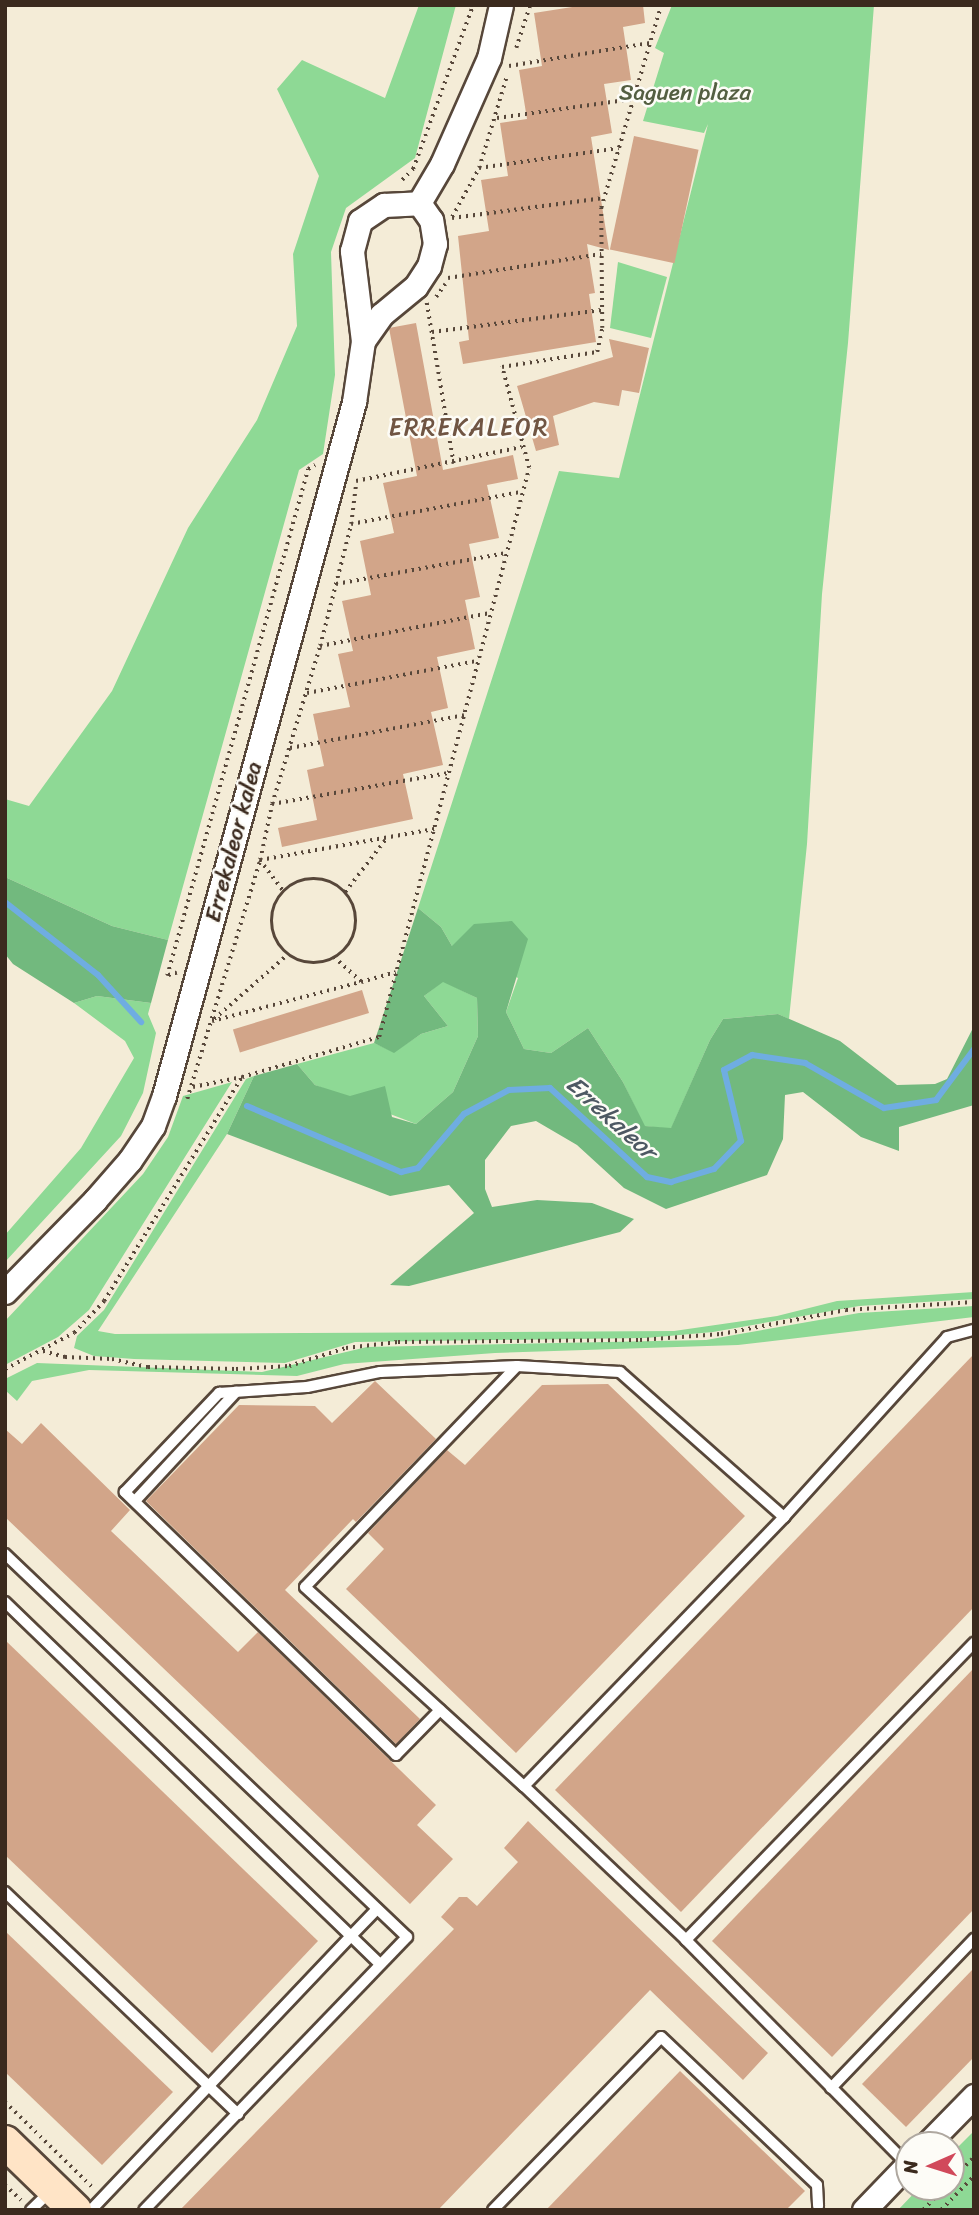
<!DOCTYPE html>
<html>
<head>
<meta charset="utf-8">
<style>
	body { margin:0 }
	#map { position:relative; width:979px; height:2215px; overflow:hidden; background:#f4ecd7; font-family:Sriracha,sans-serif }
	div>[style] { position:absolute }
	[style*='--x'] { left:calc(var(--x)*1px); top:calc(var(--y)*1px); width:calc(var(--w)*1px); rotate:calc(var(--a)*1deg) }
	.green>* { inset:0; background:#8ed995 }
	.forest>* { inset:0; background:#72b97e }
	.stream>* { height:6px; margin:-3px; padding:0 3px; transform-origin:3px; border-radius:3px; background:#6fade1 }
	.building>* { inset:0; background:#d2a589; transform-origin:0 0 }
	.path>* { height:3.5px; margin-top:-1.75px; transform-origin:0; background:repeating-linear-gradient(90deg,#57473a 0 2px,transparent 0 7px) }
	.path>.ring { margin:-1.75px; padding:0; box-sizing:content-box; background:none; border:3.5px solid #57473a; border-radius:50% }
	.roads { filter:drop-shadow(2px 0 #57473a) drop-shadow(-2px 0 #57473a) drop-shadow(0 2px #57473a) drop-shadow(0 -2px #57473a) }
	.lane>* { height:10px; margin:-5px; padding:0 5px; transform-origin:5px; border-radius:5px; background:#fff }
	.street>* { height:23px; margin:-11.5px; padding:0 11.5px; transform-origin:11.5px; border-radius:11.5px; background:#fff }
	.secondary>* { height:32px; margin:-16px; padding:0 16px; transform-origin:16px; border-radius:16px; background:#ffe4c6 }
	span { translate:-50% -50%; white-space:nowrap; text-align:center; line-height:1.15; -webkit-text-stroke:5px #fdfcf7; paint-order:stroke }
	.park-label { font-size:23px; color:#545f42 }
	.street-label { font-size:23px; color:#3b2a1e }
	.neighbourhood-label { font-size:24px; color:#705543; letter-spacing:2px }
	.water-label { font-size:24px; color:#4d5862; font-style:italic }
	.frame { position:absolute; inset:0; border:7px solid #3b2a1e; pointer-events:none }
	.north { position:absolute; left:895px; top:2131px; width:70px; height:70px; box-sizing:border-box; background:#fdfcf7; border:2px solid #afa8a0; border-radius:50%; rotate:267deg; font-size:19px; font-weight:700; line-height:28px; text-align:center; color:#3b2a1e }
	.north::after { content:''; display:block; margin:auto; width:24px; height:32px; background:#d1495b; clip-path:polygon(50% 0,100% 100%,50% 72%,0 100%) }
</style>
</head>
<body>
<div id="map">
	<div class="green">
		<i style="clip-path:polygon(419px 5px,456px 5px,415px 158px,346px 208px,331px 252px,335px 375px,323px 454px,299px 470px,168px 940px,112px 926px,5px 877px,5px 799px,29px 806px,112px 691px,188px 528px,257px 420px,297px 326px,293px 254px,319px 176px,277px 89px,302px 60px,385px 98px)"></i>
		<i style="clip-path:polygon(672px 5px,874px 5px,848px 343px,822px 594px,807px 844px,789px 1019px,778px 1014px,723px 1019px,710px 1040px,671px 1129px,644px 1126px,623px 1082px,588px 1028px,551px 1053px,524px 1049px,506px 1012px,518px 978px,452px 946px,441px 927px,418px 908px,559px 471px,619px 478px,708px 124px,704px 133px,643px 121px,664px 53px,655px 48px)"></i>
		<i style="clip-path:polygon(618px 262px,667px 277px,651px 338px,610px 328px)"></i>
		<i style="clip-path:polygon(443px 981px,477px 998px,478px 1036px,453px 1092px,416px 1124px,315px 1085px,297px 1064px,374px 1043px,394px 1052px,421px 1034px,448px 1026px,424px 996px)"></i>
		<i style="clip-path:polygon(97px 996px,151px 1003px,148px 1014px,156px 1033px,143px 1093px,121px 1136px,5px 1262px,5px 1235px,81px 1148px,134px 1058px,125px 1041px,74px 1003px)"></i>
		<i style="clip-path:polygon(254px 1076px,227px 1134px,98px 1331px,115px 1334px,674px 1331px,777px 1316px,837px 1301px,974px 1292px,974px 1299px,859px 1306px,713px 1332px,646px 1338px,355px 1342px,285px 1363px,134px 1359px,94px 1356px,74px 1348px,77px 1336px,104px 1310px,246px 1079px)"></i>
		<i style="clip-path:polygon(232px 1082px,89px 1310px,58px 1337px,5px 1365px,5px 1321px,143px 1174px,168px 1137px,183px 1096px)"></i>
		<i style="clip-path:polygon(974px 1306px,974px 1317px,738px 1345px,495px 1353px,344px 1364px,297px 1376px,89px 1370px,32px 1381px,17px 1401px,5px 1390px,5px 1379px,37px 1363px,262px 1372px,367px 1347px,706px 1340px,859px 1313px)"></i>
		<i style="clip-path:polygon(974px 2131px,974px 2210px,898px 2210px,920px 2187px,951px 2187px,951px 2154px)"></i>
	</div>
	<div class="forest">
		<i style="clip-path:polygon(5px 877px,112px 926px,168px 940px,151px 1003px,97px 996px,74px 1003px,13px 964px,5px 954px)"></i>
		<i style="clip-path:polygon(418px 908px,441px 927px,452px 946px,474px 924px,512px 921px,528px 939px,506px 1012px,524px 1049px,551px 1053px,588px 1028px,623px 1082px,645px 1126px,671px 1128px,710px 1040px,723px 1019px,778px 1014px,840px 1041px,897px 1085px,935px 1084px,947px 1079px,974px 1026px,974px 1105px,899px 1127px,899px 1151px,861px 1137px,803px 1092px,785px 1095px,783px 1139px,767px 1175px,666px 1209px,624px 1188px,577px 1145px,536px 1121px,511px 1126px,485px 1160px,485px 1189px,492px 1207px,537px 1200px,592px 1203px,634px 1219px,620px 1232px,409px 1286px,390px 1285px,474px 1213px,449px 1185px,390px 1196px,227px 1134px,254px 1076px,297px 1064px,315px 1085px,350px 1096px,385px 1086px,392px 1117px,416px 1124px,453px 1092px,478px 1036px,477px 998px,443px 982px,424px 996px,448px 1026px,421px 1034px,394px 1053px,374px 1043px)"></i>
	</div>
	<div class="stream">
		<i style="--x:5;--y:902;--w:118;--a:38.1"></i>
		<i style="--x:98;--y:975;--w:64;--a:47.5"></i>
		<i style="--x:247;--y:1106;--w:168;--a:23.2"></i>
		<i style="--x:401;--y:1172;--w:17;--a:-13"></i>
		<i style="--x:418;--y:1168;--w:71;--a:-49.6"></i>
		<i style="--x:464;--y:1114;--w:51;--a:-28.1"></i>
		<i style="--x:509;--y:1090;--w:41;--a:-2.8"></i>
		<i style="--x:550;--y:1088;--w:132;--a:42.5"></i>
		<i style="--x:647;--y:1177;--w:25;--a:12"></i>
		<i style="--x:671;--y:1182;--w:45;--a:-16.8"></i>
		<i style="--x:714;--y:1169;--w:39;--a:-46"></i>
		<i style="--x:741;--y:1141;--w:73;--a:-103.5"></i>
		<i style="--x:724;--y:1070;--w:32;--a:-28"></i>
		<i style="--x:752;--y:1055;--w:54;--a:8.6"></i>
		<i style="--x:805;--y:1063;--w:91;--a:29.7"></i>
		<i style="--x:884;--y:1108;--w:53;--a:-8.7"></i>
		<i style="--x:936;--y:1100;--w:64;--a:-53.3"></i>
	</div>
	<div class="building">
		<i style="clip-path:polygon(585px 5px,643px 5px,645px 23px,623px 27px,631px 80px,604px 84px,612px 133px,591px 137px,609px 250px,587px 244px,595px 293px,589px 294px,596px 342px,463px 364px,459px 342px,469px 340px,458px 236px,489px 231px,481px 180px,508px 176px,500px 123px,527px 119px,519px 70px,542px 66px,534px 13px)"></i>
		<i style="left:634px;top:136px;width:66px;height:116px;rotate:12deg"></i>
		<i style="clip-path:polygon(416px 323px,443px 470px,513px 455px,518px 479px,487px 485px,499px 538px,469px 544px,480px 597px,465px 600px,475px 649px,437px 657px,448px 708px,431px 712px,443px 765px,403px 774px,413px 819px,282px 847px,278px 828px,317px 820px,307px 770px,324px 766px,313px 714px,350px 707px,338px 654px,353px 651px,342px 601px,371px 595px,360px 541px,394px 533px,383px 483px,417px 476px,389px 328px)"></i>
		<i style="clip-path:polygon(609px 339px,649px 348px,639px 393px,622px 390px,619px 406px,594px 402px,553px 416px,559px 445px,536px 451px,517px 386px,613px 357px)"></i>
		<i style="left:362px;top:990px;width:24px;height:135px;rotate:73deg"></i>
		<i style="clip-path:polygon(974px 1354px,974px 1607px,681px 1912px,555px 1790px)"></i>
		<i style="clip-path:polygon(375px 1381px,436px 1439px,356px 1522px,353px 1519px,285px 1590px,420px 1719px,396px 1744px,146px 1501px,239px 1405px,315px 1406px,332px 1423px)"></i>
		<i style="clip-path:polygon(608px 1384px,745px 1516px,516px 1753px,346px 1589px,384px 1549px,368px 1533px,447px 1450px,465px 1465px,542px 1385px)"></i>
		<i style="clip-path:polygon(41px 1423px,130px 1510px,111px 1531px,129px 1548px,238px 1652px,258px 1632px,436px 1805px,417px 1825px,453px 1859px,410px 1904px,5px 1517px,5px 1429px,22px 1444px)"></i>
		<i style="clip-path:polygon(5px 1640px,318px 1941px,212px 2053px,5px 1855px)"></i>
		<i style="clip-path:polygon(974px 1668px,974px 1909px,832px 2057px,712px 1941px)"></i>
		<i style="clip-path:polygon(528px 1821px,768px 2053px,743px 2080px,650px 1990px,438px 2210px,180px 2210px,454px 1929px,441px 1917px,459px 1897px,467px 1897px,477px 1906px,518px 1862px,504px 1848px)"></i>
		<i style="clip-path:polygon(5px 1931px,173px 2092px,102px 2165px,5px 2072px)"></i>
		<i style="clip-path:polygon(974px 1968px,974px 2057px,906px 2127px,862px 2084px)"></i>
		<i style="clip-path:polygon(680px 2071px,805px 2191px,786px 2210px,546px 2210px)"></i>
	</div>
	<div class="path">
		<i style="--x:516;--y:48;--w:45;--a:-72"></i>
		<i style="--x:509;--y:66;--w:143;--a:-9.3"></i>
		<i style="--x:497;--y:118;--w:137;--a:-8"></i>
		<i style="--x:479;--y:168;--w:141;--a:-8.1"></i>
		<i style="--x:402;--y:180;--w:16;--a:-45"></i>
		<i style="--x:413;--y:169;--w:175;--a:-69.9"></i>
		<i style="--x:452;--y:217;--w:56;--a:-61.1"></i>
		<i style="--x:479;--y:168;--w:97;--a:-73.2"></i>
		<i style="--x:452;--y:218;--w:153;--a:-7.5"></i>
		<i style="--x:448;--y:278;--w:155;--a:-8.9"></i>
		<i style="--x:436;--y:297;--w:16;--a:-55"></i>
		<i style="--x:427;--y:303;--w:163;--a:80.5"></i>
		<i style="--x:432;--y:332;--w:171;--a:-7.4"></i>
		<i style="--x:356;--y:481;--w:169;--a:-11.6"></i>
		<i style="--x:351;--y:524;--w:173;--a:-10.7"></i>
		<i style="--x:336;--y:584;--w:173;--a:-10.3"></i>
		<i style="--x:320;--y:646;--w:173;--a:-11"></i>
		<i style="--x:307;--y:693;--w:173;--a:-10.7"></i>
		<i style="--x:290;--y:748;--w:177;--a:-10.7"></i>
		<i style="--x:272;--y:804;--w:179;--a:-10"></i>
		<i style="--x:260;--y:860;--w:177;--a:-10.1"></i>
		<i style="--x:260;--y:860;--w:39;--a:53"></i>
		<i class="ring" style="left:272px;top:879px;width:80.5px;height:80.5px"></i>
		<i style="--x:345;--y:892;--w:67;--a:-52.3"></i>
		<i style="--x:177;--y:973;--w:10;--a:163"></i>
		<i style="--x:167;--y:976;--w:526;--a:-74.46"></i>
		<i style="--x:308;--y:469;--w:8;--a:-30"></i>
		<i style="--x:361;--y:982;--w:36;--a:-16"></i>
		<i style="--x:214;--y:1019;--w:97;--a:-41.2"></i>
		<i style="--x:212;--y:1021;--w:154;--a:-14.7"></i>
		<i style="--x:361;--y:982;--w:36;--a:-138"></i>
		<i style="--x:193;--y:1087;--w:50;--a:-11.5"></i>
		<i style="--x:242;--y:1077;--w:143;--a:-16.3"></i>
		<i style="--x:379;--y:1037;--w:588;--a:-75.23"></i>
		<i style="--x:529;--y:468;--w:105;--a:-105"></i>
		<i style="--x:502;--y:367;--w:96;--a:-9"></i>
		<i style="--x:597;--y:352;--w:25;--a:-78"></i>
		<i style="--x:602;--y:328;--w:120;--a:-90.5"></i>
		<i style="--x:601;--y:208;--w:212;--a:-73.5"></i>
		<i style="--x:187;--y:1099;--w:250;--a:-73"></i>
		<i style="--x:260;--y:860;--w:57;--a:-77.9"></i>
		<i style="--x:272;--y:804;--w:165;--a:-73.1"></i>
		<i style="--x:320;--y:646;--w:126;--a:-75.7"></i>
		<i style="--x:351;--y:524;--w:41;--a:-83"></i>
		<i style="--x:43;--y:1351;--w:23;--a:15"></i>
		<i style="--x:65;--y:1357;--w:47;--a:2.4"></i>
		<i style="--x:112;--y:1359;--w:37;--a:13"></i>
		<i style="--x:148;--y:1367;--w:88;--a:1.3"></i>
		<i style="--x:236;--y:1369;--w:53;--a:-3.2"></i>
		<i style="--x:289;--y:1366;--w:60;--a:-17.5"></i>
		<i style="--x:346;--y:1348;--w:52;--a:-6.6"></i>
		<i style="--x:398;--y:1342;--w:242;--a:-0.5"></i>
		<i style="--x:640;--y:1340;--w:81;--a:-4.2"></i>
		<i style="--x:721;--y:1334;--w:127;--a:-10.9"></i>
		<i style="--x:846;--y:1310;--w:128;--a:-3.6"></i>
		<i style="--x:5;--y:1369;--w:78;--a:-27.6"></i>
		<i style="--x:74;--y:1333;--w:44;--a:-46.8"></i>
		<i style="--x:104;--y:1301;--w:262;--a:-58.4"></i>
		<i style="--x:5;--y:2102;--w:122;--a:44.3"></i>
		<i style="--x:951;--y:2180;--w:33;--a:-45"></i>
		<i style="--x:5;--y:2185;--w:22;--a:43"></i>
		<i style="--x:923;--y:2210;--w:32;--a:-46"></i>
		<i style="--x:941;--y:2210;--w:47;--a:-45.9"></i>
	</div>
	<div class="roads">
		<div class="lane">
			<i style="--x:517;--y:1366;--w:306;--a:133.8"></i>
			<i style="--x:305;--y:1587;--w:296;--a:42.3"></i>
			<i style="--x:524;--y:1786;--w:224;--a:43.5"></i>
			<i style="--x:686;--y:1940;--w:315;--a:45.4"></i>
			<i style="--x:135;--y:1501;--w:149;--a:-47.2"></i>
			<i style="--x:784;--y:1517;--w:243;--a:-47.8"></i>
			<i style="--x:947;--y:1337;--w:28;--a:-15"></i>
			<i style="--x:5;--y:1554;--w:555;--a:43.61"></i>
			<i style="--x:407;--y:1937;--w:379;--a:133.9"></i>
			<i style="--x:5;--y:1602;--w:481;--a:44"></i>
			<i style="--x:351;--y:1936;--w:378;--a:133.5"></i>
			<i style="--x:440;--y:1710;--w:63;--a:134.4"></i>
			<i style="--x:396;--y:1755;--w:378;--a:-135.9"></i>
			<i style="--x:125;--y:1492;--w:137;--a:-46.5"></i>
			<i style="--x:219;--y:1393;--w:88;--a:-3.9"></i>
			<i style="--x:307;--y:1387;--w:75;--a:-11.6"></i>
			<i style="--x:380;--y:1372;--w:137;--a:-2.5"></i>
			<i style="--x:517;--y:1366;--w:103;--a:3.3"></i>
			<i style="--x:620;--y:1372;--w:219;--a:41.5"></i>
			<i style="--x:784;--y:1517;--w:374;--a:134"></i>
			<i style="--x:5;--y:1892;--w:322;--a:43.6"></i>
			<i style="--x:377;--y:1909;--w:37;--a:134"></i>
			<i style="--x:351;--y:1936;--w:40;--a:44"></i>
			<i style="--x:686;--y:1940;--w:414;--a:-45.9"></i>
			<i style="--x:831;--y:2088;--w:207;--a:-46.2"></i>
			<i style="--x:31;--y:2210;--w:29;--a:-44"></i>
			<i style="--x:493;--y:2210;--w:241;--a:-45.8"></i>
			<i style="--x:661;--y:2037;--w:215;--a:43.5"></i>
			<i style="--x:817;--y:2185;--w:21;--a:87"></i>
		</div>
		<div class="street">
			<i style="--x:419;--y:203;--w:45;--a:-59.5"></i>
			<i style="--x:442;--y:164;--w:116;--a:-66.1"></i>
			<i style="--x:489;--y:58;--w:54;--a:-77.2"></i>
			<i style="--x:363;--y:341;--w:32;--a:-55"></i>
			<i style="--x:381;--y:315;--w:45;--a:-39.6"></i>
			<i style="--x:416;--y:286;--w:24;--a:-57"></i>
			<i style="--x:429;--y:266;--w:23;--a:-75"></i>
			<i style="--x:435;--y:244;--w:24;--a:-99"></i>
			<i style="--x:431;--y:220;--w:21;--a:-125"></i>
			<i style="--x:5;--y:1292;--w:129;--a:-45.6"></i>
			<i style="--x:95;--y:1200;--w:53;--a:-48.8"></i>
			<i style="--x:130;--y:1160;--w:41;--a:-55.9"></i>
			<i style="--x:153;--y:1126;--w:32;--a:-70"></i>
			<i style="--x:164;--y:1096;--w:720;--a:-74.69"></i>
			<i style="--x:354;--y:402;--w:62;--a:-81.6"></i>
			<i style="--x:363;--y:341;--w:91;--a:-97"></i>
			<i style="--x:352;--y:251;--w:31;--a:-75"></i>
			<i style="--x:360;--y:221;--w:29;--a:-34"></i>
			<i style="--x:384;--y:205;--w:35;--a:-3"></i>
			<i style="--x:926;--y:2145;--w:69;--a:-45.6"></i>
			<i style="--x:864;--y:2210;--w:65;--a:-46.2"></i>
		</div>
		<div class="secondary">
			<i style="--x:5;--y:2142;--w:98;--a:44.2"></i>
		</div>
	</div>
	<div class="park-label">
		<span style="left:685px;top:93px">Saguen plaza</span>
	</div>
	<div class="street-label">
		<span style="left:234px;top:842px;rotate:-75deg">Errekaleor kalea</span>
	</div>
	<div class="neighbourhood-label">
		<span style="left:469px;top:428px">ERREKALEOR</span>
	</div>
	<div class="water-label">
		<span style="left:611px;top:1118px;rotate:42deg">Errekaleor</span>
	</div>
	<div class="frame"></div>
	<div class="north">N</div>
</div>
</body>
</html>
